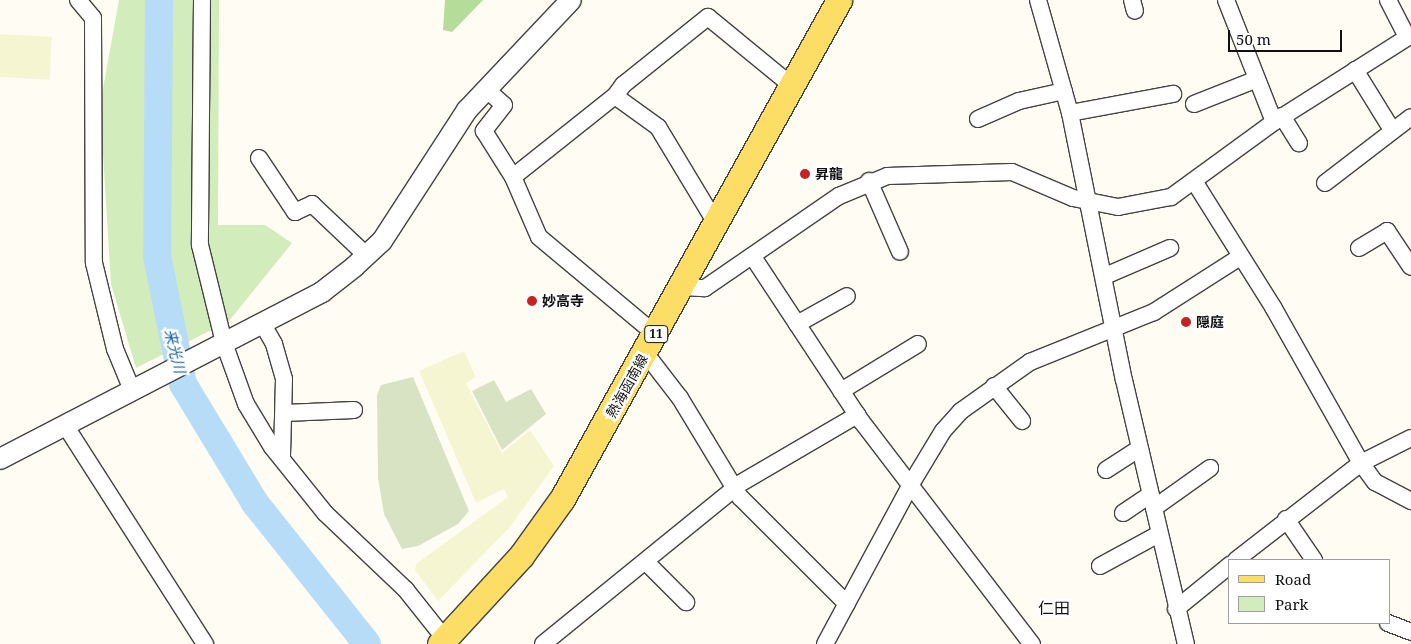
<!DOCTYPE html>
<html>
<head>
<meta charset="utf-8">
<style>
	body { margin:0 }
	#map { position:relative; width:1411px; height:644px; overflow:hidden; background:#fffdf3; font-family:"Noto Serif","Noto Sans JP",serif }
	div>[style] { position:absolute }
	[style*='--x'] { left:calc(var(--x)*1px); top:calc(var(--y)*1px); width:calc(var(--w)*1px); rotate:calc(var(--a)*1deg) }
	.farmland>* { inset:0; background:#f6f5d2; transform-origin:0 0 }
	.green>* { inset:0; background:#d2ecbb }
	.forest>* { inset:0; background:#b5dd99 }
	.cemetery>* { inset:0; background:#d7e3c2 }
	.river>* { height:28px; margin:-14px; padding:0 14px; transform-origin:14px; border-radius:14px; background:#b6dcf8 }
	.roads { filter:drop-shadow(1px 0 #434343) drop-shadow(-1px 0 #434343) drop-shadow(0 1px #434343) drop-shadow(0 -1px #434343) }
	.minor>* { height:16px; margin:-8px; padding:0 8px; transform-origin:8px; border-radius:8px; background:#fff }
	.tertiary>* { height:20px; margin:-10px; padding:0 10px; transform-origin:10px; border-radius:10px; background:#fff }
	.primary>* { height:25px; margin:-12.5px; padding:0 12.5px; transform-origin:12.5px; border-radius:12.5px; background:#fcde66 }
	.dots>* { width:14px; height:14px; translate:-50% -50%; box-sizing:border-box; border:2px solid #fff; border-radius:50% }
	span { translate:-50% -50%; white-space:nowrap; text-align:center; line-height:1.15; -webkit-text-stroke:5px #fff; paint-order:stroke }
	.shield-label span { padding:1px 4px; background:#fff; border:1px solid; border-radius:4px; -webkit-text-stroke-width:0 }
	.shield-label { font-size:12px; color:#101010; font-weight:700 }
	.poi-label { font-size:14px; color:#101010; font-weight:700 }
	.left { translate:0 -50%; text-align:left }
	.street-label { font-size:14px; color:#101010 }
	.water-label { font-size:15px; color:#1460a7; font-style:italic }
	.quarter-label { font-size:16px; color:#101010 }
	.legend { position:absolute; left:1228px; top:559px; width:162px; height:65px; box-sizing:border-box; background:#fff; border:1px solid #9f9f9f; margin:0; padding:6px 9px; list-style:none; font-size:15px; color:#101010 }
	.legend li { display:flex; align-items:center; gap:10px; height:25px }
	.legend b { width:25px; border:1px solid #9f9f9f }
	.scale { position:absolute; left:1228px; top:30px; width:114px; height:22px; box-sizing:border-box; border:2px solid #101010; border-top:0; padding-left:6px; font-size:15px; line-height:18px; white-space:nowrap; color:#101010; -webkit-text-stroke:4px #fff; paint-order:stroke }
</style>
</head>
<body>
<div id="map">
	<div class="farmland">
		<i style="left:0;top:34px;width:52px;height:43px;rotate:3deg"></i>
		<i style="clip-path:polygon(464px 351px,476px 377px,466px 383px,502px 453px,530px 430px,554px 466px,510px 527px,438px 601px,415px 570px,416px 564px,508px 497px,504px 489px,476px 503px,419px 371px)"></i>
	</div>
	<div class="green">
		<i style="clip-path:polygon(119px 0,219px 0,218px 225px,265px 225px,292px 243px,229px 321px,136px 368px,111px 284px,100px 105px)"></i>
	</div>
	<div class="forest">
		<i style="clip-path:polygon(445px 0,483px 0,452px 32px,443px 30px)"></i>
	</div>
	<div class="cemetery">
		<i style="clip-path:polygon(413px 377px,469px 511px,458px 524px,418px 546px,402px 549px,384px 514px,378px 478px,377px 395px,381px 385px)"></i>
		<i style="clip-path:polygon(494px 380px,506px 402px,531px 389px,546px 414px,502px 450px,472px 391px)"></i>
	</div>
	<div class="river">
		<i style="--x:159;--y:0;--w:256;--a:90.4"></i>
		<i style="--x:157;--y:256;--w:131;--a:78.5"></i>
		<i style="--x:183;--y:384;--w:139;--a:58.8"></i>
		<i style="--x:255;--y:503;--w:180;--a:51.5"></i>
	</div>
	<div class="roads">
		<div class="minor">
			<i style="--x:78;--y:0;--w:23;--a:50"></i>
			<i style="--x:93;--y:18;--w:245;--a:89.8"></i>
			<i style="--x:94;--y:263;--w:89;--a:76.3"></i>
			<i style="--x:115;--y:349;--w:44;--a:67.5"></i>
			<i style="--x:202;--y:0;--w:245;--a:90.5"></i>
			<i style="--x:200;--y:245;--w:101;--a:76.2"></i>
			<i style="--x:224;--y:343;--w:65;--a:70.2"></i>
			<i style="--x:246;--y:404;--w:50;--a:58.8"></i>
			<i style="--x:272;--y:447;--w:85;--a:51.2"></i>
			<i style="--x:325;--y:513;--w:112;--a:43.5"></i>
			<i style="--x:406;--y:590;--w:69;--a:51.5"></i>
			<i style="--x:1038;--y:0;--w:117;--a:74.2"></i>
			<i style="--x:1070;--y:113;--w:272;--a:78.6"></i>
			<i style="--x:1124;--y:380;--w:271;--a:76.8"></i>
			<i style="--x:1132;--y:0;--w:11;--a:75"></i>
			<i style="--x:1226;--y:0;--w:131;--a:68.5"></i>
			<i style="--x:1388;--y:0;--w:42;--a:62.8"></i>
			<i style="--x:1355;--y:70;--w:70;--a:58.3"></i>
			<i style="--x:486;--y:89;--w:24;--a:42"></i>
			<i style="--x:504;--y:105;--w:33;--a:128"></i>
			<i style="--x:484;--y:131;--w:54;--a:57.8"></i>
			<i style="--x:513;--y:177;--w:65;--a:66.6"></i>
			<i style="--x:539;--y:237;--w:153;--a:39.9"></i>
			<i style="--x:615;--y:96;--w:14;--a:-54"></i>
			<i style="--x:623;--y:85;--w:109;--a:-38.7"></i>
			<i style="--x:708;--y:17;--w:109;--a:39.4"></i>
			<i style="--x:1194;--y:104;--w:66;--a:-21.5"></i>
			<i style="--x:1070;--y:113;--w:105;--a:-10.5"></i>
			<i style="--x:1282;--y:116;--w:32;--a:58"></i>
			<i style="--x:978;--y:119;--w:45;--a:-23.7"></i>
			<i style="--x:1019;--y:101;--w:46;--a:-12.5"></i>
			<i style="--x:259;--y:158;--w:65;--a:56.3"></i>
			<i style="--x:295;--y:212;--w:19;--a:-25"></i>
			<i style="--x:312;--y:204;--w:74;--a:43.4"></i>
			<i style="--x:513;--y:177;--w:130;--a:-38.5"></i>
			<i style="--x:615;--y:96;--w:53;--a:35.8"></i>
			<i style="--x:658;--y:127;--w:112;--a:58.9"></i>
			<i style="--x:869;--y:181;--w:77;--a:66.4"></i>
			<i style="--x:1194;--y:181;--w:149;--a:57.9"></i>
			<i style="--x:1273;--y:307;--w:179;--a:60.6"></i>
			<i style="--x:1361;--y:463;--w:24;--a:54"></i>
			<i style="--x:1375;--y:482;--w:41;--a:27.8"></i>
			<i style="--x:1325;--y:183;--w:108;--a:-37.5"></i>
			<i style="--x:1359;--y:248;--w:33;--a:-31"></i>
			<i style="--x:1387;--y:231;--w:43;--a:56.3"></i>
			<i style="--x:753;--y:257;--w:198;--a:56.6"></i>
			<i style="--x:862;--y:422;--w:280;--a:52.6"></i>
			<i style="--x:1105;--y:276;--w:71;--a:-23.3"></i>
			<i style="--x:683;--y:287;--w:22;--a:3"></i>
			<i style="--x:705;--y:288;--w:163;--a:-34.5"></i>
			<i style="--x:839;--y:196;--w:52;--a:-22.6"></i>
			<i style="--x:887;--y:176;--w:125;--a:-1.8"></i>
			<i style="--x:1012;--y:172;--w:66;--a:23.1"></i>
			<i style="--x:1073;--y:198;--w:46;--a:11.3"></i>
			<i style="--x:1118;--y:207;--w:54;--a:-10.7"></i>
			<i style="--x:1171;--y:197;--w:127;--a:-36.1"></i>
			<i style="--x:1274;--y:122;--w:162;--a:-32.4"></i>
			<i style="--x:262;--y:323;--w:24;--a:60"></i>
			<i style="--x:274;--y:344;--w:36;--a:74"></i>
			<i style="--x:284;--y:379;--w:79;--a:91.5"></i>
			<i style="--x:797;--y:324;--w:57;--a:-29.2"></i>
			<i style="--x:646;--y:354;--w:56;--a:52.3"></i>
			<i style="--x:680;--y:398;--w:116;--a:58.8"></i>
			<i style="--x:740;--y:497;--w:151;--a:45"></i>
			<i style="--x:994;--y:386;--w:45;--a:51.3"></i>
			<i style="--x:841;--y:391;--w:90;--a:-31.4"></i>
			<i style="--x:285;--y:413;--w:69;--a:-2.5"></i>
			<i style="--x:65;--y:425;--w:260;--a:57.4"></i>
			<i style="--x:1106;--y:470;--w:40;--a:-32.9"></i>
			<i style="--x:734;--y:487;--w:143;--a:-30.3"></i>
			<i style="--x:1154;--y:508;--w:69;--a:-35.5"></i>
			<i style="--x:1123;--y:513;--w:32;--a:-34"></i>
			<i style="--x:1286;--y:519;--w:50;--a:55.7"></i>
			<i style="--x:1236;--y:560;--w:158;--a:-37.8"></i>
			<i style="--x:1361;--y:463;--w:56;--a:-26.6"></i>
			<i style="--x:646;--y:562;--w:57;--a:45"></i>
			<i style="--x:1100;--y:566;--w:67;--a:-28.5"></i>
			<i style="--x:1176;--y:609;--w:70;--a:-39.2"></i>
			<i style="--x:1388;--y:623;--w:25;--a:21"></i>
			<i style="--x:543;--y:644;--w:247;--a:-39.1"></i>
			<i style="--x:825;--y:644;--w:182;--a:-61.7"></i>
			<i style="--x:911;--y:484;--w:62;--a:-58.9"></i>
			<i style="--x:943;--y:431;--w:27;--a:-48"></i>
			<i style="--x:961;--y:411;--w:85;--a:-35.4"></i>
			<i style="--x:1030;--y:362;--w:134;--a:-22"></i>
			<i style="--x:1154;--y:312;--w:102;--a:-32.6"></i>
		</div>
		<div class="tertiary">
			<i style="--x:0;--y:459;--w:363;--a:-27.4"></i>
			<i style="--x:322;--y:292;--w:41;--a:-38"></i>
			<i style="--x:354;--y:267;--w:38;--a:-43"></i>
			<i style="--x:382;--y:241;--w:156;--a:-57"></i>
			<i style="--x:467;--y:110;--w:151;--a:-46.6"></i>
		</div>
		<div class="primary">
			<i style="--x:440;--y:644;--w:120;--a:-47.4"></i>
			<i style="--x:521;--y:556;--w:70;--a:-54.3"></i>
			<i style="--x:562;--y:499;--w:571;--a:-60.96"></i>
		</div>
	</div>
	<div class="dots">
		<i style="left:805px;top:174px;background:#c62223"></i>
		<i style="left:532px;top:301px;background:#c62223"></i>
		<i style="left:1186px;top:322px;background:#c62223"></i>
	</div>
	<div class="shield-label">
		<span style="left:656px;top:334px">11</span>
	</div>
	<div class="poi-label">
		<span class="left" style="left:815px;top:174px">昇龍</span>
		<span class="left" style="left:542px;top:301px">妙高寺</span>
		<span class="left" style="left:1196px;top:322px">隠庭</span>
	</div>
	<div class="street-label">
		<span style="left:627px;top:386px;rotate:-61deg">熱海函南線</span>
	</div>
	<div class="water-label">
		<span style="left:175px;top:351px;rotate:76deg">来光川</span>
	</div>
	<div class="quarter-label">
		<span style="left:1054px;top:608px">仁田</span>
	</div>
	<ul class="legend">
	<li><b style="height:6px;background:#fcde66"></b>Road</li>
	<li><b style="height:14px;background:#d2ecbb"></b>Park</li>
	</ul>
	<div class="scale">50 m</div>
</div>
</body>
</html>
